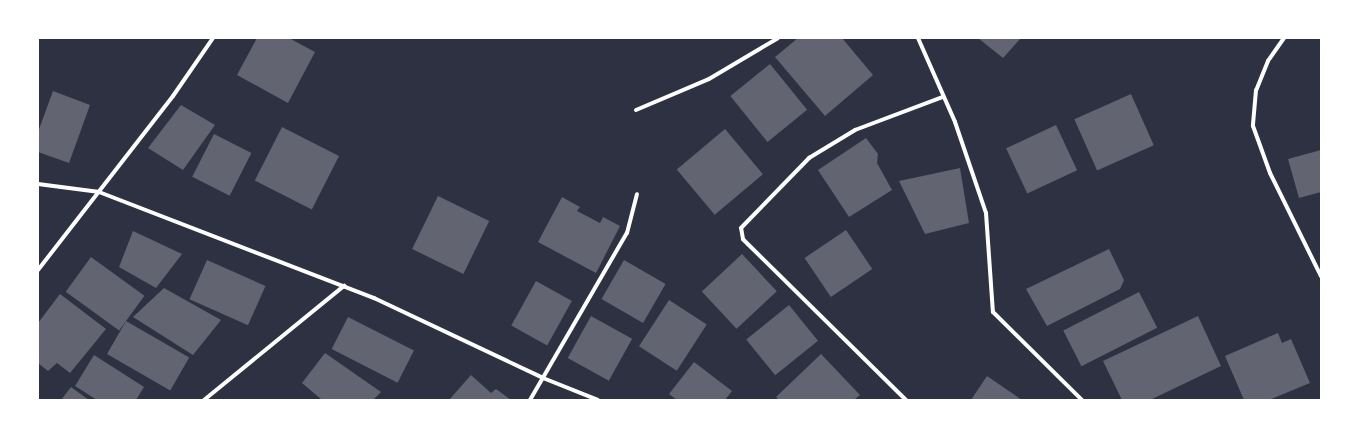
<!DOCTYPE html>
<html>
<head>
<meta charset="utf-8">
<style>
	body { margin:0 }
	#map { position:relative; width:1359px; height:438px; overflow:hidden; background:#2d3142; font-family:Lato,sans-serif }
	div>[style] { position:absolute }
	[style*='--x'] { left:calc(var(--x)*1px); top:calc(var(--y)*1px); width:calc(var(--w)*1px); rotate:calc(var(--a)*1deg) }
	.building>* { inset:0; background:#626471; transform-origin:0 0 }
	.minor>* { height:4px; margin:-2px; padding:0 2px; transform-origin:2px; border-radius:2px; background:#fff }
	span { translate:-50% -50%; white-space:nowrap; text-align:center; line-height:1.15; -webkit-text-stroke:3px #fff; paint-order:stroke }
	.frame { position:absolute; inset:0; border:39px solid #fff; pointer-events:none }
</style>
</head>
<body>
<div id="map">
	<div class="building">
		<i style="clip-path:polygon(257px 38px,289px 38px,315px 52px,288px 103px,237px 75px)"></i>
		<i style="clip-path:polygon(798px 38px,842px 38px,873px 75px,825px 116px,775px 57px)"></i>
		<i style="clip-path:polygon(978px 38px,1021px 38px,1003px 58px)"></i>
		<i style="left:770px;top:64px;width:59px;height:51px;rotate:51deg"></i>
		<i style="clip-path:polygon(53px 91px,90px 105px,69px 163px,38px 152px,38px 132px)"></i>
		<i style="left:1131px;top:94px;width:56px;height:62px;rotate:66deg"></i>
		<i style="clip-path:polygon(181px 105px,215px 125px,183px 170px,148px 148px)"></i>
		<i style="left:1056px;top:125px;width:50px;height:55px;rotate:65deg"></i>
		<i style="left:282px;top:127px;width:64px;height:60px;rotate:27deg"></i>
		<i style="left:725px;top:129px;width:59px;height:63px;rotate:50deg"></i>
		<i style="left:214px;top:134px;width:42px;height:48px;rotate:27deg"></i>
		<i style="clip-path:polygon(866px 138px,878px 154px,877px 163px,892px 190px,849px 217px,818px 170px)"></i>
		<i style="clip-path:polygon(1321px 150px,1321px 192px,1299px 198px,1288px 159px)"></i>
		<i style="clip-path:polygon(960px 168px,969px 223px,925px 234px,899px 181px)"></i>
		<i style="left:438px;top:196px;width:57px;height:59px;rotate:26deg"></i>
		<i style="clip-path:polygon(562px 197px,580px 207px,577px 211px,600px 223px,603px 217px,620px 226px,596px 273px,538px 242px)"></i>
		<i style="left:846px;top:230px;width:47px;height:50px;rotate:56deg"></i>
		<i style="clip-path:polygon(133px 231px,182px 254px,156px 288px,119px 267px)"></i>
		<i style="clip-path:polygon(1109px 249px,1124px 280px,1120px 289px,1047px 326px,1026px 289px)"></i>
		<i style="left:742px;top:254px;width:51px;height:55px;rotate:47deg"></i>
		<i style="left:91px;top:257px;width:66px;height:43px;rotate:36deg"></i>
		<i style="left:207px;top:260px;width:64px;height:43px;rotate:24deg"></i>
		<i style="left:624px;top:260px;width:48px;height:45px;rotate:30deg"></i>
		<i style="left:536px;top:281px;width:41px;height:51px;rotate:29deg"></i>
		<i style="clip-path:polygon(164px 288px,221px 320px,193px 355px,133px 317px)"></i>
		<i style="left:1139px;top:292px;width:40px;height:85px;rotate:63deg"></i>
		<i style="clip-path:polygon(60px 294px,106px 329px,70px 373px,57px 363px,48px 371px,38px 363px,38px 323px)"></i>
		<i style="left:669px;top:300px;width:45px;height:55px;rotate:33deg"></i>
		<i style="left:789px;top:305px;width:46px;height:55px;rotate:51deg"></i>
		<i style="left:591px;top:316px;width:47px;height:48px;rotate:29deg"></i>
		<i style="clip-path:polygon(1198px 316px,1221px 366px,1150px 400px,1122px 400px,1103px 361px)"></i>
		<i style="left:348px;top:317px;width:74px;height:36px;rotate:27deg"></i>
		<i style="left:126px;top:321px;width:73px;height:38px;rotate:30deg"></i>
		<i style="clip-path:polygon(1278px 333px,1282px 343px,1291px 339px,1310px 383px,1269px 400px,1244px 400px,1225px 356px)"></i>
		<i style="clip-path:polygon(325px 353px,381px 392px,373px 400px,322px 400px,302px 383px)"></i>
		<i style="clip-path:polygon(821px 354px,860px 395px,854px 400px,779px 400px,776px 397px)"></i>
		<i style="clip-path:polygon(94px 355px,144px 387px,136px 400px,97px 400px,75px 386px)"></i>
		<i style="clip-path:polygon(694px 362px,732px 391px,725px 400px,677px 400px,669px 394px)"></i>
		<i style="clip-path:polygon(471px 375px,491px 393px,496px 389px,511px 400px,449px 400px)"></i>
		<i style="clip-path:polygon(987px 376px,1022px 400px,971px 400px)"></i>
		<i style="clip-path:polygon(71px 387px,89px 400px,61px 400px)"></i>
	</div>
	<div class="minor">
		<i style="--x:918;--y:38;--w:92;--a:66.2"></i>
		<i style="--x:955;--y:122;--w:96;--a:71.2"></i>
		<i style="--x:986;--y:213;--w:99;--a:86"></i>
		<i style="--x:993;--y:312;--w:125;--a:44.7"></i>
		<i style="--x:1284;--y:38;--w:28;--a:125"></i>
		<i style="--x:1268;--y:61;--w:31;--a:112"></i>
		<i style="--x:1256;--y:90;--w:36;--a:95"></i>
		<i style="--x:1253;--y:126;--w:50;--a:70.1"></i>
		<i style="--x:1270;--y:173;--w:115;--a:63.7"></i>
		<i style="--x:636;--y:110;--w:79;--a:-23"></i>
		<i style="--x:709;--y:79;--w:80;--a:-30.7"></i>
		<i style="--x:38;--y:184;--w:62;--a:7.5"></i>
		<i style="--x:99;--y:192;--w:295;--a:21.1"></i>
		<i style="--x:374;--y:298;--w:187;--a:25.3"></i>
		<i style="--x:543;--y:378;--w:59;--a:21.8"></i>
		<i style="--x:38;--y:270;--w:220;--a:-52.2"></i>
		<i style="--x:173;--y:96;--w:70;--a:-55.4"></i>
		<i style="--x:204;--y:400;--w:181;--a:-39.2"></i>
		<i style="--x:530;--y:400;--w:193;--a:-59.9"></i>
		<i style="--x:627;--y:233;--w:40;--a:-75.6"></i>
		<i style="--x:906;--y:400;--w:229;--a:-135.4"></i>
		<i style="--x:743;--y:239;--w:11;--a:-100"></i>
		<i style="--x:741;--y:228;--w:98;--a:-45.8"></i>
		<i style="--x:809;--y:158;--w:54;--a:-31.3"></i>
		<i style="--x:855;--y:130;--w:94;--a:-20.6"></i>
	</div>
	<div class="frame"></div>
</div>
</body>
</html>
